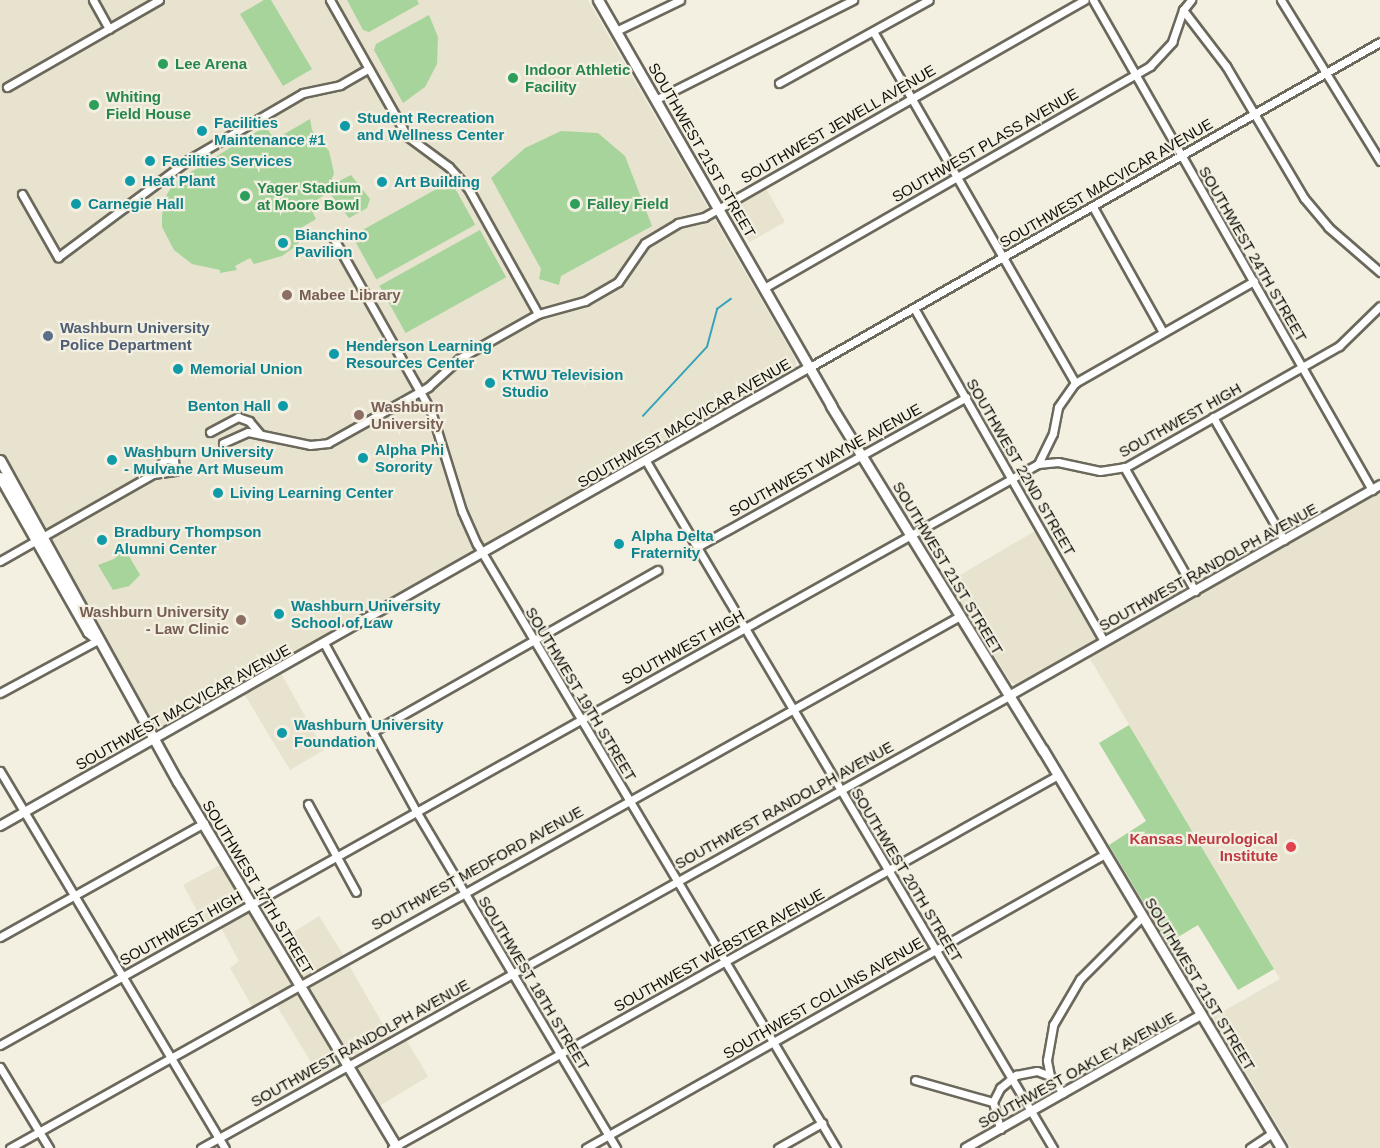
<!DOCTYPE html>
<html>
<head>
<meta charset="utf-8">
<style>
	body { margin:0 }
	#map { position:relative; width:1380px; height:1148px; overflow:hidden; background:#f3f0e2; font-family:Helvetica,sans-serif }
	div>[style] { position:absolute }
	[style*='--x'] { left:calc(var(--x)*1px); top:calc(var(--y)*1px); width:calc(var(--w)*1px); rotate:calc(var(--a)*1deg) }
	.built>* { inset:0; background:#e8e3ce; transform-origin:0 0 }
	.green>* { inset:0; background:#a6d49b; transform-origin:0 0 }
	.stream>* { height:1.5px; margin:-0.75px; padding:0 0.75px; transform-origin:0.75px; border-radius:0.75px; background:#36a3bb }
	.roads { filter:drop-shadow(2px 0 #6b685c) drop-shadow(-2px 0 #6b685c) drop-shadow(0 2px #6b685c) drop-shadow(0 -2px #6b685c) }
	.minor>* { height:7px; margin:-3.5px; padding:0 3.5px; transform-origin:3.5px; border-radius:3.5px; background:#fff }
	.tertiary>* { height:8px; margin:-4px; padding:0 4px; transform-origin:4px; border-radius:4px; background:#fff }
	.secondary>* { height:9px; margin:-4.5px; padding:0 4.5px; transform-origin:4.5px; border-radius:4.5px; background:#fff }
	.dots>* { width:16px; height:16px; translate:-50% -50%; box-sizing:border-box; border:3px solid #f3f0e2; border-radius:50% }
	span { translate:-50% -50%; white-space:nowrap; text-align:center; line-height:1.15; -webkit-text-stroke:4.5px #f3f0e2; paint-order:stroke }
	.leisure-label { font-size:15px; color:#27864d; font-weight:700 }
	.left { translate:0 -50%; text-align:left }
	.culture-label { font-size:15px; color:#0d838f; font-weight:700 }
	.right { translate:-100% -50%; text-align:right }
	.street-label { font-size:15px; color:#0f0f0a }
	.education-label { font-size:15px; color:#785e54; font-weight:700 }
	.service-label { font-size:15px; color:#4e5e75; font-weight:700 }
	.health-label { font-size:15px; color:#be3a42; font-weight:700 }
</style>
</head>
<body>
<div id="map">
	<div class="built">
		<i style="clip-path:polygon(0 0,588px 0,796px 360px,796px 368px,277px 666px,324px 750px,290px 770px,240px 687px,161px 731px,155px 730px,0 456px)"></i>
		<i style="left:765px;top:187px;width:40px;height:41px;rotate:60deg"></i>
		<i style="clip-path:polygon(1380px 492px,1380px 1148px,1291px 1148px,1213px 1017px,1280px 979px,1089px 657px)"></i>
		<i style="clip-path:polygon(1037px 530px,1098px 640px,1016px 685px,1010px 681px,948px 582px)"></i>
		<i style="left:222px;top:864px;width:44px;height:44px;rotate:62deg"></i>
		<i style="clip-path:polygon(244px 912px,251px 912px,292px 981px,290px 986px,253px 1008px,230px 968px,239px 961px,220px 926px)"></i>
		<i style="left:319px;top:916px;width:46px;height:48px;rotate:58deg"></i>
		<i style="clip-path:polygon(347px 962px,391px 1038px,353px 1059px,348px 1058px,306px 987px)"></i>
		<i style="clip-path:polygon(293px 993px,300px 994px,339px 1060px,339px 1066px,320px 1077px,275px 1003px)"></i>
		<i style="left:405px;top:1038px;width:45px;height:58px;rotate:59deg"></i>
	</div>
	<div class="green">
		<i style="clip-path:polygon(264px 0,271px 0,312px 69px,283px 86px,240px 14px)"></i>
		<i style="clip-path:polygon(347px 0,417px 0,419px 4px,369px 32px,363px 30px)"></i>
		<i style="clip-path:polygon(429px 15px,438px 37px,437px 64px,425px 87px,403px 103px,374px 50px,376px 44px)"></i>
		<i style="clip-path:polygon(310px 119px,312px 130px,329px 151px,334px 173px,327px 193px,309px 205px,316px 219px,299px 229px,303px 238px,296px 246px,282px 256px,254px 264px,250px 258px,235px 266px,237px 270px,220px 273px,220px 270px,192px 264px,174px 250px,162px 227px,162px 215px,167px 194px,176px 181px,266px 126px,274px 140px)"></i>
		<i style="clip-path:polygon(561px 131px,598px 133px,625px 156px,652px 226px,561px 276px,559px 285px,539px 279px,541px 269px,491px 178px,525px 148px)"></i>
		<i style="clip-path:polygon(351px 175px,370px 199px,367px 208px,349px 218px,331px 195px,339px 181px)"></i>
		<i style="left:451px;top:181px;width:50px;height:113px;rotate:61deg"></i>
		<i style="left:480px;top:230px;width:54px;height:115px;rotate:61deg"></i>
		<i style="clip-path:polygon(125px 549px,140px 575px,129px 586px,113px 590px,98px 565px,114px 559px)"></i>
		<i style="clip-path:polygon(1129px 725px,1274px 969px,1238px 990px,1198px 925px,1168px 943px,1109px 845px,1146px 821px,1099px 743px)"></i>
	</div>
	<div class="stream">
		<i style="--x:643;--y:416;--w:94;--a:-47.2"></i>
		<i style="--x:707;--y:347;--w:39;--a:-75"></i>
		<i style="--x:717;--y:309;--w:17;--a:-36"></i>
	</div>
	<div class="roads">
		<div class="minor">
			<i style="--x:93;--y:0;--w:33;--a:61"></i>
			<i style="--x:330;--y:0;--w:156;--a:60.5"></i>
			<i style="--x:407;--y:136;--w:52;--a:36.4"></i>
			<i style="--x:449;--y:167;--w:28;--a:48"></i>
			<i style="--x:468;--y:188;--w:144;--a:60.9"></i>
			<i style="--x:1093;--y:0;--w:564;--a:60.34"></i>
			<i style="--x:1281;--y:0;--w:189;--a:58.4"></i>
			<i style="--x:1183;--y:10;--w:71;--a:52.5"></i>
			<i style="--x:1226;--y:66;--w:153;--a:59.4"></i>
			<i style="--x:1304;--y:198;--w:38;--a:50"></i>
			<i style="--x:1328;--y:227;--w:69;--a:40.9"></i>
			<i style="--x:616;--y:31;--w:71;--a:-25.8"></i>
			<i style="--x:874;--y:33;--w:404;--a:60.1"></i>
			<i style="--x:779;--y:83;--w:171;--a:-29"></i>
			<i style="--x:7;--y:87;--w:175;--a:-29.8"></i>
			<i style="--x:655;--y:100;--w:222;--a:-26.8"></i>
			<i style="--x:22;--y:194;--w:73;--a:60.3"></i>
			<i style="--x:58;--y:257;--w:162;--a:-36.7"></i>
			<i style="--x:188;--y:160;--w:133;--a:-30.2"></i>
			<i style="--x:303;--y:93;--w:38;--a:-12"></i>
			<i style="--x:340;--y:85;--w:32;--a:-30"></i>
			<i style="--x:1093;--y:207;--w:143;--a:60.8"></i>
			<i style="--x:334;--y:239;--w:197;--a:60.6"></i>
			<i style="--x:431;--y:411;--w:105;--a:72.8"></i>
			<i style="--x:462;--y:511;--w:36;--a:66"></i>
			<i style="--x:477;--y:544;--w:703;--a:59.27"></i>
			<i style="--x:764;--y:288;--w:445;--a:-29.9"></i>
			<i style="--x:1150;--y:66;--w:33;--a:-47"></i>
			<i style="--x:1172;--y:42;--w:34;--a:-71"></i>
			<i style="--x:1183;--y:10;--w:13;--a:-51"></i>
			<i style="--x:914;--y:308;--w:383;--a:60.3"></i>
			<i style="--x:810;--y:367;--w:656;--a:-29.69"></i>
			<i style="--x:1213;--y:417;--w:142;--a:60"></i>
			<i style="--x:210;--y:432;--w:32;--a:-28"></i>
			<i style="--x:238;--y:417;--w:12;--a:20"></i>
			<i style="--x:249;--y:421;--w:17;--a:50"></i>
			<i style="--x:223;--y:443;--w:27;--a:-24"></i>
			<i style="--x:248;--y:432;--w:63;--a:11.8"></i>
			<i style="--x:310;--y:445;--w:18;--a:-6"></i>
			<i style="--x:328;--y:443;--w:115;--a:-29.2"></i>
			<i style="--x:428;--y:387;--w:43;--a:-42.2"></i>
			<i style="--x:460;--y:358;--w:90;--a:-29.4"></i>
			<i style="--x:538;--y:314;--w:49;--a:-15.5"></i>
			<i style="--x:585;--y:301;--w:38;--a:-30"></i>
			<i style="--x:618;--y:282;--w:47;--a:-55.3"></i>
			<i style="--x:645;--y:243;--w:39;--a:-31"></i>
			<i style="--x:678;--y:223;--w:27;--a:-13"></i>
			<i style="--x:704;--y:217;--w:438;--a:-29.7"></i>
			<i style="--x:646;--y:461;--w:799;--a:59.36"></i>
			<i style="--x:1038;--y:464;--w:34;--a:-64"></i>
			<i style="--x:1053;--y:433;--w:26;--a:-79"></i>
			<i style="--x:1058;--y:407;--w:29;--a:-55"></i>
			<i style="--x:1075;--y:383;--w:206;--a:-29.7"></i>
			<i style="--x:1124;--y:467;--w:143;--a:60.2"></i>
			<i style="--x:697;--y:547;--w:308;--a:-29.1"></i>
			<i style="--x:0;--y:561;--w:176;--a:-29.6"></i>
			<i style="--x:153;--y:474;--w:22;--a:-8"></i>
			<i style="--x:175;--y:471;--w:11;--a:-95"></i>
			<i style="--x:174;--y:460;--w:9;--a:-174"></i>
			<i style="--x:165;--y:459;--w:19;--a:129"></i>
			<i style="--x:324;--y:643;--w:192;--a:61.3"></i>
			<i style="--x:416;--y:811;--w:392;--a:59.3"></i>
			<i style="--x:0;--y:693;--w:111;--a:-28.4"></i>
			<i style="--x:374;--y:731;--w:326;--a:-29.6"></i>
			<i style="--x:0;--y:771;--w:439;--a:59.2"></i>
			<i style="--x:308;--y:804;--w:100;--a:61.4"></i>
			<i style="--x:0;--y:937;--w:234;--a:-29.2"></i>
			<i style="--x:0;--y:1045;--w:1190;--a:-29.24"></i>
			<i style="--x:1038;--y:464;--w:20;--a:-6"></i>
			<i style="--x:1058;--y:462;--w:43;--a:12.1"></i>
			<i style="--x:1100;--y:471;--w:26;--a:-9"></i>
			<i style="--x:1126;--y:467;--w:245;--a:-29.6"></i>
			<i style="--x:1339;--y:346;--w:57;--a:-44.3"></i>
			<i style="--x:0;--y:1067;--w:95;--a:58.8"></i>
			<i style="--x:915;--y:1080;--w:81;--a:15.8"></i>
			<i style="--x:993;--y:1102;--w:28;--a:75"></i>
			<i style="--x:1063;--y:1093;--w:21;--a:-127"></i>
			<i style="--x:1050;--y:1076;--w:16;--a:-101"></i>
			<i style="--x:1047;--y:1060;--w:36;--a:-80"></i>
			<i style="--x:1053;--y:1025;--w:53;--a:-59.6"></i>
			<i style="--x:1080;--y:979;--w:89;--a:-45"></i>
			<i style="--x:993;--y:1102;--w:16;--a:-63"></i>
			<i style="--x:1000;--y:1088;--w:21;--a:-39"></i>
			<i style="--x:1016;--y:1075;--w:21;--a:-11"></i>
			<i style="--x:1037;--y:1071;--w:14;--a:21"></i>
			<i style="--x:10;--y:1148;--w:1089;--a:-29.25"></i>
			<i style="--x:201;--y:1148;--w:926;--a:-29.22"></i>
			<i style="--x:392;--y:1148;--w:763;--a:-29.25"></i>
			<i style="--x:586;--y:1148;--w:596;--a:-29.53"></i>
			<i style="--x:778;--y:1148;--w:51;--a:-29.6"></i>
			<i style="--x:1250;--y:1148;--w:27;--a:-34"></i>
		</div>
		<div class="tertiary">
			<i style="--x:1009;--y:696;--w:427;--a:-29.6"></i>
			<i style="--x:0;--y:826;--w:931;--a:-29.54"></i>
			<i style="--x:966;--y:1148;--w:270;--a:-29.5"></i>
		</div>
		<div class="secondary">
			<i style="--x:598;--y:0;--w:468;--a:60.1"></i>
			<i style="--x:831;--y:406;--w:404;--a:58.4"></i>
			<i style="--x:1043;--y:750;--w:464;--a:59.1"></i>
			<i style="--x:0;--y:460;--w:368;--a:61.1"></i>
			<i style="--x:178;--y:782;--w:427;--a:59.1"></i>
			<i style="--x:0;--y:477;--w:178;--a:60.4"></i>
			<i style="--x:88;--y:632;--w:13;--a:39"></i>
		</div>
	</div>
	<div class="dots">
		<i style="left:163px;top:64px;background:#2e9e5b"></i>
		<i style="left:513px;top:78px;background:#2e9e5b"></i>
		<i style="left:94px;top:105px;background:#2e9e5b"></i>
		<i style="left:345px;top:126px;background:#0f9aa8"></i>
		<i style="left:202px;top:131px;background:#0f9aa8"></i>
		<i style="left:150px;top:161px;background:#0f9aa8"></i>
		<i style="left:130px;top:181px;background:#0f9aa8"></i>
		<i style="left:382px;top:182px;background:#0f9aa8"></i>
		<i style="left:245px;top:196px;background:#2e9e5b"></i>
		<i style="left:76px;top:204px;background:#0f9aa8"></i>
		<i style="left:575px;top:204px;background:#2e9e5b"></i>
		<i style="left:283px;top:243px;background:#0f9aa8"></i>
		<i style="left:287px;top:295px;background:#8d6e63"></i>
		<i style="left:48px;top:336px;background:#5c6f8a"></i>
		<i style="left:334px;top:354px;background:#0f9aa8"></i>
		<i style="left:178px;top:369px;background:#0f9aa8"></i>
		<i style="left:490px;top:383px;background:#0f9aa8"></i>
		<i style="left:283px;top:406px;background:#0f9aa8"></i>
		<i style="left:359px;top:415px;background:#8d6e63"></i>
		<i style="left:363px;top:458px;background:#0f9aa8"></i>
		<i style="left:112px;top:460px;background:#0f9aa8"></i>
		<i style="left:218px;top:493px;background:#0f9aa8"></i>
		<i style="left:102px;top:540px;background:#0f9aa8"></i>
		<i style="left:619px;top:544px;background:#0f9aa8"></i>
		<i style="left:279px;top:614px;background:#0f9aa8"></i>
		<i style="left:241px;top:620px;background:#8d6e63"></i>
		<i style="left:282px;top:733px;background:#0f9aa8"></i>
		<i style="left:1291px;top:847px;background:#e0444e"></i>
	</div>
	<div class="leisure-label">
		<span class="left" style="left:175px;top:64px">Lee Arena</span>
		<span class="left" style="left:525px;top:78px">Indoor Athletic<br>Facility</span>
		<span class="left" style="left:106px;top:105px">Whiting<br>Field House</span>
		<span class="left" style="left:257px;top:196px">Yager Stadium<br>at Moore Bowl</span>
		<span class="left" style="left:587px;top:204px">Falley Field</span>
	</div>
	<div class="culture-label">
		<span class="left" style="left:357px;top:126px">Student Recreation<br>and Wellness Center</span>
		<span class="left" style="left:214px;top:131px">Facilities<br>Maintenance #1</span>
		<span class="left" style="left:162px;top:161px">Facilities Services</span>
		<span class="left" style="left:142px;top:181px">Heat Plant</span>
		<span class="left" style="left:394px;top:182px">Art Building</span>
		<span class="left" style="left:88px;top:204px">Carnegie Hall</span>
		<span class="left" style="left:295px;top:243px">Bianchino<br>Pavilion</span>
		<span class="left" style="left:346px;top:354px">Henderson Learning<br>Resources Center</span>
		<span class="left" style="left:190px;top:369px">Memorial Union</span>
		<span class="left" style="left:502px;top:383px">KTWU Television<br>Studio</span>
		<span class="right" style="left:271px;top:406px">Benton Hall</span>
		<span class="left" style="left:375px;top:458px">Alpha Phi<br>Sorority</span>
		<span class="left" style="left:124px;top:460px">Washburn University<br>- Mulvane Art Museum</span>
		<span class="left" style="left:230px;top:493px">Living Learning Center</span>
		<span class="left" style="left:114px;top:540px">Bradbury Thompson<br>Alumni Center</span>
		<span class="left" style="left:631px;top:544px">Alpha Delta<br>Fraternity</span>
		<span class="left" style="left:291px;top:614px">Washburn University<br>School of Law</span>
		<span class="left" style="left:294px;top:733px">Washburn University<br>Foundation</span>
	</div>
	<div class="street-label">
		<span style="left:838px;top:124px;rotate:-30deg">SOUTHWEST JEWELL AVENUE</span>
		<span style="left:985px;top:145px;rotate:-30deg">SOUTHWEST PLASS AVENUE</span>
		<span style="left:702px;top:150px;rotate:60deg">SOUTHWEST 21ST STREET</span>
		<span style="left:1106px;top:183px;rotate:-30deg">SOUTHWEST MACVICAR AVENUE</span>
		<span style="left:1253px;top:254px;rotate:60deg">SOUTHWEST 24TH STREET</span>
		<span style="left:1180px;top:420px;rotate:-29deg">SOUTHWEST HIGH</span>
		<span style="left:684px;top:423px;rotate:-30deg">SOUTHWEST MACVICAR AVENUE</span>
		<span style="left:825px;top:460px;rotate:-29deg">SOUTHWEST WAYNE AVENUE</span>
		<span style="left:1021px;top:467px;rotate:60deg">SOUTHWEST 22ND STREET</span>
		<span style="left:1208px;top:567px;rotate:-29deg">SOUTHWEST RANDOLPH AVENUE</span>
		<span style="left:948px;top:568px;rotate:59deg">SOUTHWEST 21ST STREET</span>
		<span style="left:683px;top:647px;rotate:-29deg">SOUTHWEST HIGH</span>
		<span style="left:581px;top:694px;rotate:59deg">SOUTHWEST 19TH STREET</span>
		<span style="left:183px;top:707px;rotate:-29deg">SOUTHWEST MACVICAR AVENUE</span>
		<span style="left:784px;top:805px;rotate:-29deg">SOUTHWEST RANDOLPH AVENUE</span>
		<span style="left:477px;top:868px;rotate:-29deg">SOUTHWEST MEDFORD AVENUE</span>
		<span style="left:907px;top:875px;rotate:59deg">SOUTHWEST 20TH STREET</span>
		<span style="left:258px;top:887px;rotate:59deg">SOUTHWEST 17TH STREET</span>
		<span style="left:181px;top:928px;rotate:-29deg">SOUTHWEST HIGH</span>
		<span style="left:719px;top:950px;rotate:-29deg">SOUTHWEST WEBSTER AVENUE</span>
		<span style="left:534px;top:983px;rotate:59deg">SOUTHWEST 18TH STREET</span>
		<span style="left:1200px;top:984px;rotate:59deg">SOUTHWEST 21ST STREET</span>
		<span style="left:823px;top:998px;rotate:-30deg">SOUTHWEST COLLINS AVENUE</span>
		<span style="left:360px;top:1043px;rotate:-29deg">SOUTHWEST RANDOLPH AVENUE</span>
		<span style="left:1077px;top:1070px;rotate:-29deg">SOUTHWEST OAKLEY AVENUE</span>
	</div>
	<div class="education-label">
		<span class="left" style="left:299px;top:295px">Mabee Library</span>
		<span class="left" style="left:371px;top:415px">Washburn<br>University</span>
		<span class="right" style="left:229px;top:620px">Washburn University<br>- Law Clinic</span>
	</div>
	<div class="service-label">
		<span class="left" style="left:60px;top:336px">Washburn University<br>Police Department</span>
	</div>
	<div class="health-label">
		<span class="right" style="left:1278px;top:847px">Kansas Neurological<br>Institute</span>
	</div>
</div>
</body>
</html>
